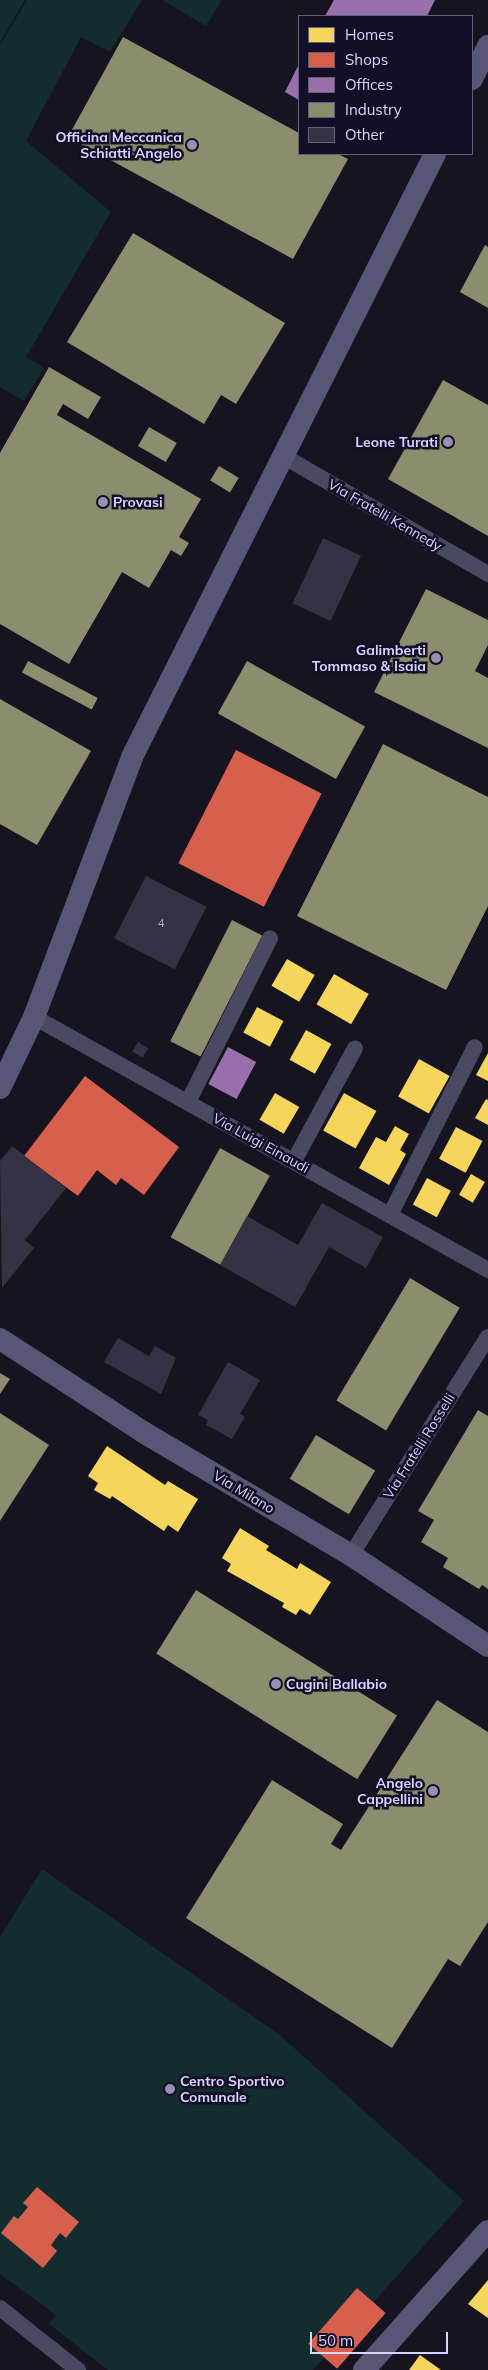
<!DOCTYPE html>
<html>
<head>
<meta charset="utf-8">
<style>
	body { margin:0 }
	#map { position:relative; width:488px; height:2370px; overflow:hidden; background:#161421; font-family:Mulish,sans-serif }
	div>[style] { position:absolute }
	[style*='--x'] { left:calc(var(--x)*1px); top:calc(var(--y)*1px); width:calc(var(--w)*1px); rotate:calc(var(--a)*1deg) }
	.green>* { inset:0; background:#132c2d }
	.homes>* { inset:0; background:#f6d55c; transform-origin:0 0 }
	.shops>* { inset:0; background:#d6604d; transform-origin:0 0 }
	.offices>* { inset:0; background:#9970ab; transform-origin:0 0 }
	.industry>* { inset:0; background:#8c8c6e; transform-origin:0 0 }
	.building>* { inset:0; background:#343243; transform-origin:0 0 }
	.street>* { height:16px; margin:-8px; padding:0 8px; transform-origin:8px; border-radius:8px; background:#4a4962 }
	.secondary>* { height:22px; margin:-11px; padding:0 11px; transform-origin:11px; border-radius:11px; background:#575674 }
	.dots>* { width:14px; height:14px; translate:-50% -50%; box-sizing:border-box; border:2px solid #130f26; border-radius:50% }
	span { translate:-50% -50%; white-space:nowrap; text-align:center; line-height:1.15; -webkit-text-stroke:5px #130f26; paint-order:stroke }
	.number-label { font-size:11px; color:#b0acd0 }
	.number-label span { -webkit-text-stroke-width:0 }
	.poi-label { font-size:14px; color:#d9d4ff; font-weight:700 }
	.right { translate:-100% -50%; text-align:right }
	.left { translate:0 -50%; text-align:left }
	.street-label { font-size:14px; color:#d9d4ff }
	.legend { position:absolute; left:298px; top:15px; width:175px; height:140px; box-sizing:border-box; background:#130f26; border:1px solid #625e7d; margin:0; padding:6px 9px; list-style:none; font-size:15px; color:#d9d4ff }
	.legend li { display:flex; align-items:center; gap:10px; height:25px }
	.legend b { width:25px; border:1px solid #625e7d }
	.scale { position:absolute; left:310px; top:2332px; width:138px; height:22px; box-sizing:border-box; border:2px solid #d9d4ff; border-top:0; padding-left:6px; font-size:15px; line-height:18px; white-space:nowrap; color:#d9d4ff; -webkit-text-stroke:4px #130f26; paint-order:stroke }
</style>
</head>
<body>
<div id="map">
	<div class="green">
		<i style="clip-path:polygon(0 0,25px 0,0 43px)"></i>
		<i style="clip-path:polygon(27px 0,142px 0,110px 52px,81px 37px,26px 141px,111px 212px,26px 357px,44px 368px,24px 401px,0 387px,0 45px)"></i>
		<i style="clip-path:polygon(162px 0,222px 0,206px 26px)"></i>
		<i style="clip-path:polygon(42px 1869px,281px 2036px,464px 2201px,313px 2370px,108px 2370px,49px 2324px,56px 2315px,0 2274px,0 1937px)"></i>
	</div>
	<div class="homes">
		<i style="left:287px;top:959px;width:32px;height:31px;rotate:30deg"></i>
		<i style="left:334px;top:974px;width:40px;height:35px;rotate:30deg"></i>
		<i style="left:257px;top:1007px;width:30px;height:29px;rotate:28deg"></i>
		<i style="left:306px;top:1030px;width:29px;height:34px;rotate:29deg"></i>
		<i style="clip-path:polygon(488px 1053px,488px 1081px,476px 1075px)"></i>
		<i style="left:419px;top:1059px;width:35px;height:43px;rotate:29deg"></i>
		<i style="left:275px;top:1093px;width:28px;height:31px;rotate:30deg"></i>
		<i style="left:344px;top:1093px;width:37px;height:43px;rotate:29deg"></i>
		<i style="clip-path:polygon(486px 1099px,488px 1100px,488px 1125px,475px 1118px)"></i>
		<i style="clip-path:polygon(395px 1126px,409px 1134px,400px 1150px,406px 1154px,389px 1185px,359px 1168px,376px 1137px,386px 1142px)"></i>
		<i style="left:456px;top:1127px;width:30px;height:36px;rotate:28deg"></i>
		<i style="left:471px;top:1174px;width:16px;height:24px;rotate:30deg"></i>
		<i style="left:427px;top:1178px;width:27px;height:30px;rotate:28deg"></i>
		<i style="clip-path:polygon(107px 1446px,165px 1485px,168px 1481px,198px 1499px,178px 1532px,168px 1525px,164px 1531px,112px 1496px,110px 1499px,94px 1490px,98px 1483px,88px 1476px)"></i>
		<i style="clip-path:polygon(240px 1528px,269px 1546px,266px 1550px,297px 1569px,300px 1563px,331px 1582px,310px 1615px,300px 1609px,296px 1615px,282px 1607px,284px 1603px,227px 1571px,231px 1564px,222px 1558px)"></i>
		<i style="clip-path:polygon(488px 2280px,488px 2318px,468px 2304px)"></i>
		<i style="clip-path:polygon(420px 2355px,441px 2370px,409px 2370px)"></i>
	</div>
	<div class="shops">
		<i style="left:236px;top:750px;width:96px;height:127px;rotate:27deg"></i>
		<i style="clip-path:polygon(85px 1076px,179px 1147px,144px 1195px,121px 1178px,116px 1185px,97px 1170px,78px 1196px,24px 1156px)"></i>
		<i style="clip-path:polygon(37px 2187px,79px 2222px,66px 2238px,60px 2233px,51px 2245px,57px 2251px,43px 2268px,1px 2233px,14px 2216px,18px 2219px,28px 2207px,23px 2203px)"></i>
		<i style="left:357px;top:2288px;width:38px;height:74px;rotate:41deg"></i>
	</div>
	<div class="offices">
		<i style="clip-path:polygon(334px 0,435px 0,427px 16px,325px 16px)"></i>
		<i style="clip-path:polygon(299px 64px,299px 100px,285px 92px)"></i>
		<i style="left:228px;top:1047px;width:32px;height:42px;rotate:28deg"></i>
	</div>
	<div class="industry">
		<i style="clip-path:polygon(123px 37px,299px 133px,299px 154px,338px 154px,348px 159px,293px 259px,68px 137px)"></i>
		<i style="clip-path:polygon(133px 233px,285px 323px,236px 404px,221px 395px,204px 424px,67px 342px)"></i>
		<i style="clip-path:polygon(485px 245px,488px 247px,488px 308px,460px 292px)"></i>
		<i style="clip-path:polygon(49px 367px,101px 397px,88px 419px,63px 404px,57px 415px,201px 499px,179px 537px,189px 543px,181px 556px,171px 550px,149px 588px,122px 572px,69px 664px,0 624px,0 453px)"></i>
		<i style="clip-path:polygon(443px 380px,488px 405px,488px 536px,388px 479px)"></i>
		<i style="left:149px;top:427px;width:32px;height:22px;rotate:30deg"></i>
		<i style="left:219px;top:466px;width:23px;height:17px;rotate:31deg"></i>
		<i style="clip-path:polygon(426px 589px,488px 620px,488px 645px,475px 671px,488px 678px,488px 748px,374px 692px)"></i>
		<i style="left:28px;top:661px;width:79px;height:13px;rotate:28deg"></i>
		<i style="left:247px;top:661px;width:135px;height:60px;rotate:29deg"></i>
		<i style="clip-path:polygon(0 699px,91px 751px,37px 845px,0 824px)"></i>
		<i style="clip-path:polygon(383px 744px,488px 797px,488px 906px,446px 990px,297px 916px)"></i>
		<i style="left:232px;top:920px;width:34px;height:136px;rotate:27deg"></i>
		<i style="left:220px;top:1148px;width:57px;height:102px;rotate:29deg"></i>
		<i style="left:410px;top:1278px;width:58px;height:143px;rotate:31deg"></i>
		<i style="clip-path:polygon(0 1373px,10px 1379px,0 1394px)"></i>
		<i style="clip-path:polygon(478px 1410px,488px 1416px,488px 1589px,482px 1585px,479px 1589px,443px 1567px,448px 1558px,421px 1542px,434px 1520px,418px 1511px)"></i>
		<i style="clip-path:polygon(0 1413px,49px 1445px,0 1521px)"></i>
		<i style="left:316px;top:1435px;width:69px;height:51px;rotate:31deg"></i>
		<i style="left:196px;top:1590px;width:237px;height:75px;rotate:32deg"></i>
		<i style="clip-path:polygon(437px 1700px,488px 1732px,488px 1922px,460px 1966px,448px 1959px,392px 2048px,186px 1918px,272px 1780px,343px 1824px,331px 1844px,341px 1850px)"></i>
	</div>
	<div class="building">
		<i style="left:323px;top:538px;width:42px;height:72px;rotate:25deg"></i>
		<i style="left:146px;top:876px;width:68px;height:70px;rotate:27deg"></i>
		<i style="left:138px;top:1042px;width:12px;height:11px;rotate:31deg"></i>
		<i style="clip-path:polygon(12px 1146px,66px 1188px,25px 1240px,34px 1248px,2px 1288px,0 1161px)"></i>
		<i style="clip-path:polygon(322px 1203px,383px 1237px,366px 1268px,329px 1247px,295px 1307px,220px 1265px,247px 1216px,298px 1245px)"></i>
		<i style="clip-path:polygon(118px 1338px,149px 1356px,155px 1346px,176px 1358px,161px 1394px,104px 1362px)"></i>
		<i style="clip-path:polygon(228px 1362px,260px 1380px,240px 1414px,245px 1417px,232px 1439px,206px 1425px,208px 1420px,198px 1415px)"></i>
	</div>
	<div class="street">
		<i style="--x:283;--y:456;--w:237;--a:29.9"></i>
		<i style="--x:34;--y:1017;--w:520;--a:29.13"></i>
		<i style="--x:188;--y:1102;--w:183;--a:-63.4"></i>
		<i style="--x:294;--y:1161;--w:128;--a:-61.6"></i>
		<i style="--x:390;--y:1215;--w:188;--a:-63.2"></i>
		<i style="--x:351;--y:1555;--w:257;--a:-57.9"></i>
		<i style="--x:0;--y:2308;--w:100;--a:38.5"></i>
	</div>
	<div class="secondary">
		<i style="--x:472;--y:79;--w:37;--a:-64"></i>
		<i style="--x:0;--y:1088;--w:79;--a:-64.4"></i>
		<i style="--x:34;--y:1017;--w:278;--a:-69.3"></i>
		<i style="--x:132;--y:757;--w:675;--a:-63.32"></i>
		<i style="--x:0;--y:1339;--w:171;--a:33"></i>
		<i style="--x:143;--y:1432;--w:242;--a:30.6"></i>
		<i style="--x:351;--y:1555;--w:164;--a:33.6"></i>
		<i style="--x:364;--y:2370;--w:186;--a:-48.3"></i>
	</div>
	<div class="dots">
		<i style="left:192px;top:145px;background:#9591b1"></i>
		<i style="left:448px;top:442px;background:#9591b1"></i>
		<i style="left:103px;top:502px;background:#9591b1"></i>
		<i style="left:436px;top:658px;background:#9591b1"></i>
		<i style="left:276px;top:1684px;background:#9591b1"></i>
		<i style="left:433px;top:1791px;background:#9591b1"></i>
		<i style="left:170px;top:2089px;background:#9591b1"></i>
	</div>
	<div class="number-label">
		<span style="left:161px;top:923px">4</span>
	</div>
	<div class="poi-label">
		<span class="right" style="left:182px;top:145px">Officina Meccanica<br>Schiatti Angelo</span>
		<span class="right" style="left:438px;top:442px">Leone Turati</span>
		<span class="left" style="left:113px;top:502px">Provasi</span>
		<span class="right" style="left:426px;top:658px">Galimberti<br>Tommaso &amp; Isaia</span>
		<span class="left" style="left:286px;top:1684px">Cugini Ballabio</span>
		<span class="right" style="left:423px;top:1791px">Angelo<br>Cappellini</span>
		<span class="left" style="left:180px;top:2089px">Centro Sportivo<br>Comunale</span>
	</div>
	<div class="street-label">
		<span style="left:385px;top:515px;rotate:30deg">Via Fratelli Kennedy</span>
		<span style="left:261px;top:1143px;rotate:29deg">Via Luigi Einaudi</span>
		<span style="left:419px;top:1446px;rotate:-58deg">Via Fratelli Rosselli</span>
		<span style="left:244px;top:1492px;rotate:31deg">Via Milano</span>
	</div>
	<ul class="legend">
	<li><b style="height:14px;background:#f6d55c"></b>Homes</li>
	<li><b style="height:14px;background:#d6604d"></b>Shops</li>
	<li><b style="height:14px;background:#9970ab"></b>Offices</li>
	<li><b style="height:14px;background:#8c8c6e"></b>Industry</li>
	<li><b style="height:14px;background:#343243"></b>Other</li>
	</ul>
	<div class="scale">50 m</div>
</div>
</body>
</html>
